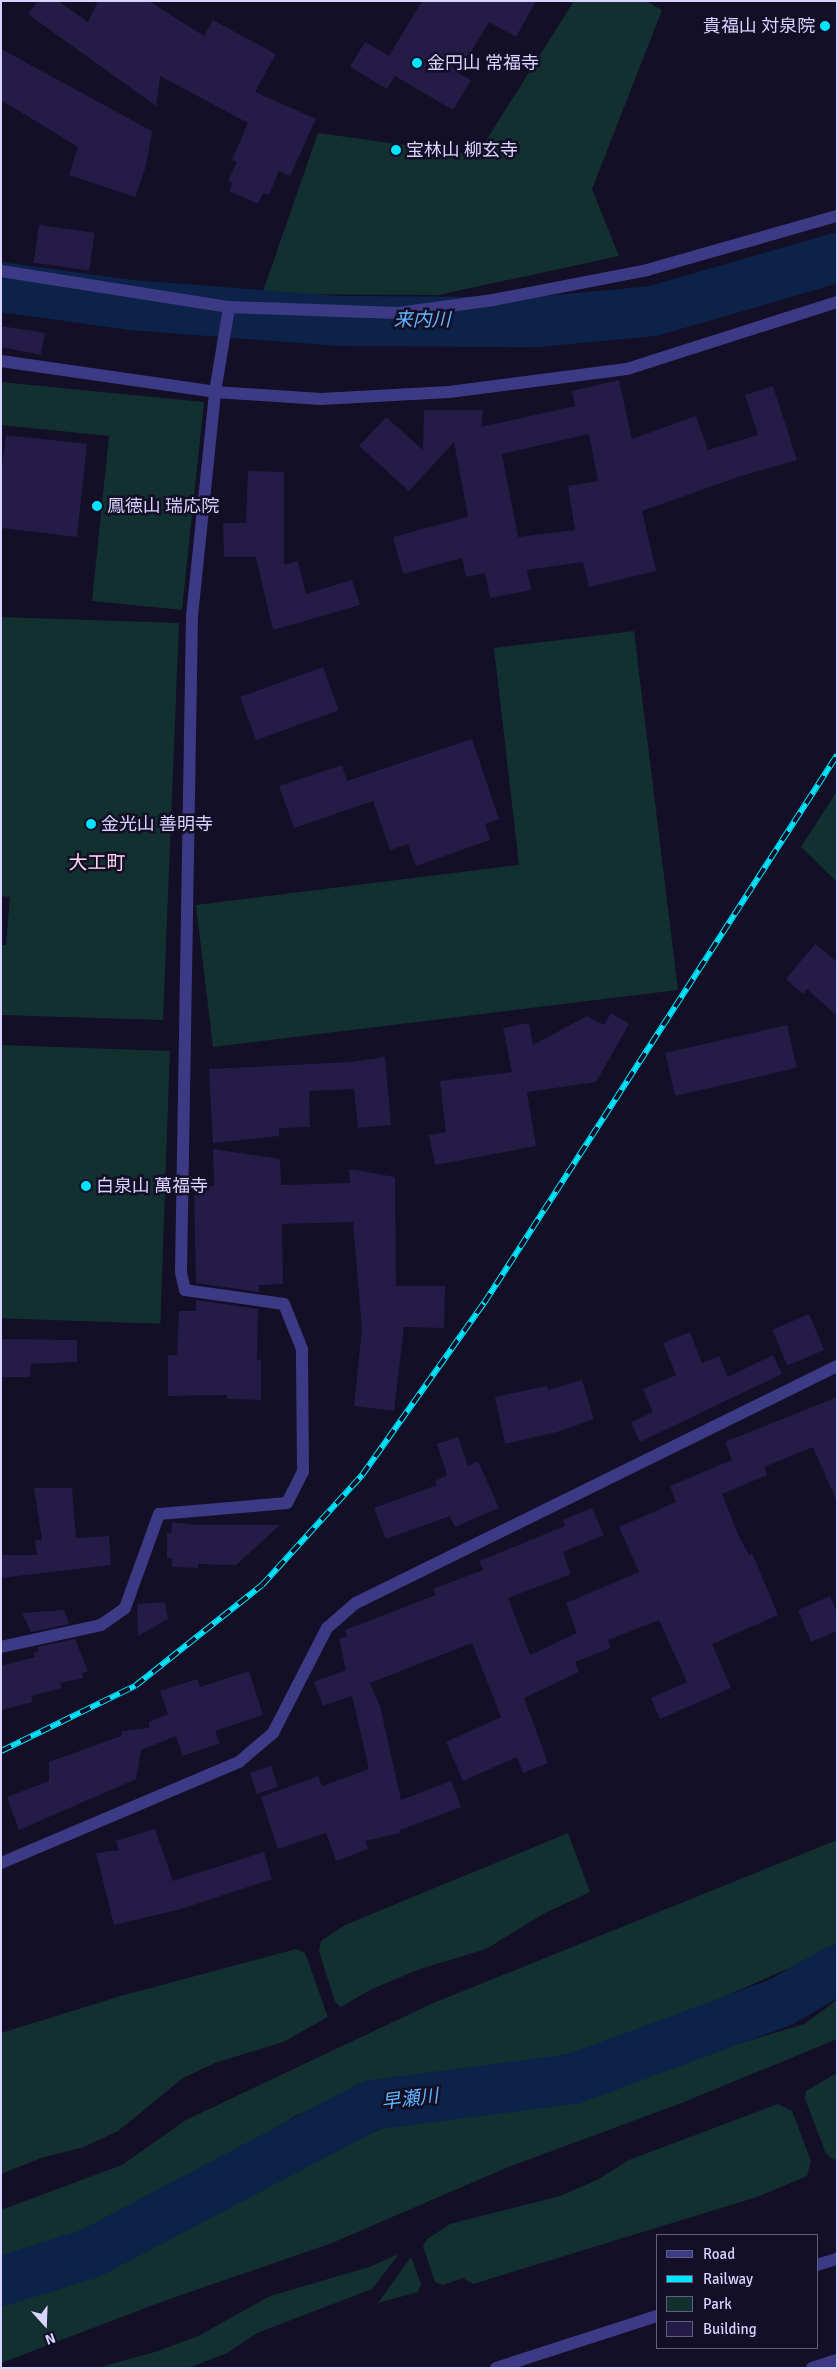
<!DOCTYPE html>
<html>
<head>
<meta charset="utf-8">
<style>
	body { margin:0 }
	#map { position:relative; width:838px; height:2369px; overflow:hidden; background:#130f26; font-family:Signika,"Noto Sans JP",sans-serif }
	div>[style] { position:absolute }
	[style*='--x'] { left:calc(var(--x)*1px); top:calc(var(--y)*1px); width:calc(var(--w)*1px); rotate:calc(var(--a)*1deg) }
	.green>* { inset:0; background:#12302f; transform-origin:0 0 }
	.river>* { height:50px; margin:-25px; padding:0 25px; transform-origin:25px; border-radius:25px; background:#0c2248 }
	.building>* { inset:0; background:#241b47; transform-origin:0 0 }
	.minor>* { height:12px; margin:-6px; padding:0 6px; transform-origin:6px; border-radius:6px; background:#3d3a85 }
	.rail>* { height:5.5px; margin-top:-2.75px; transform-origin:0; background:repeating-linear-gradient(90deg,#130f26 0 11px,#00e5ff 0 22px); box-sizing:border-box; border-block:1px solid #00e5ff }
	.dots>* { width:14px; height:14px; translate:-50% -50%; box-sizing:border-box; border:2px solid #130f26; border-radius:50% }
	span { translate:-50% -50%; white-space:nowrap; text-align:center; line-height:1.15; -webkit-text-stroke:5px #130f26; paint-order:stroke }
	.poi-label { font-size:18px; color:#d9d4ff }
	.right { translate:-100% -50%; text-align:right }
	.left { translate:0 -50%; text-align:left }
	.water-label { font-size:19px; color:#62b6ff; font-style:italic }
	.neighbourhood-label { font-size:19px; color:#ffd6f0 }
	.frame { position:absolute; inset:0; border:2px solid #d9d4ff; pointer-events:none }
	.legend { position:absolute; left:656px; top:2234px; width:162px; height:115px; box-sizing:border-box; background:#130f26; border:1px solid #625e7d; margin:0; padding:6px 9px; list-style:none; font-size:15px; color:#d9d4ff }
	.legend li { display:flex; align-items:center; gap:10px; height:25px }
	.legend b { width:25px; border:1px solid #625e7d }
	.north { position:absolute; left:20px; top:2299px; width:50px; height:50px; -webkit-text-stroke:4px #130f26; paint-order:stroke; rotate:160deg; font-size:14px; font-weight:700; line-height:20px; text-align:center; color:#d9d4ff }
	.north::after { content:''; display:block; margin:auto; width:18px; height:22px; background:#d9d4ff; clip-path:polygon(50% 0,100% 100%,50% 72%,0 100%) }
</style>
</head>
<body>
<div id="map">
	<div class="green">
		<i style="clip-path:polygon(574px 1px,646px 1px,662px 10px,592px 189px,619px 256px,438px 295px,262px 294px,318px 133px,477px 155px)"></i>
		<i style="clip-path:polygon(1px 382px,204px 402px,182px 610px,92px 601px,109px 436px,1px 425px)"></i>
		<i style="clip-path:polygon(1px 617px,179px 623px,163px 1020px,1px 1015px,1px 945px,6px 945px,10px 897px,1px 896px)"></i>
		<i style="clip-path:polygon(634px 631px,678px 990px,213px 1047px,196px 905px,519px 865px,494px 648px)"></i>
		<i style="clip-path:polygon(837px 791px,837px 882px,801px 847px)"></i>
		<i style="left:1px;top:1045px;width:169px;height:273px;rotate:2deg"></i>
		<i style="clip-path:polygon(568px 1833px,590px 1892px,543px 1914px,486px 1949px,420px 1969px,372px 1989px,341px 2007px,335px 2002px,319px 1951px,321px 1941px,345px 1925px)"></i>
		<i style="clip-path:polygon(837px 1840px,837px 1943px,803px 1962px,626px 2040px,539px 2061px,442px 2072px,356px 2090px,295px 2116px,137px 2218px,1px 2266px,1px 2210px,122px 2165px,186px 2120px,431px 2004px)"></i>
		<i style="clip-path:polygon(296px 1949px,305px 1953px,328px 2017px,283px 2042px,215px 2063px,183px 2078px,118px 2131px,84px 2147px,41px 2158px,1px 2174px,1px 2033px,124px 1995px)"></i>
		<i style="clip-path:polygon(837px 2000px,837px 2039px,684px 2102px,506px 2168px,332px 2243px,164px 2301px,1px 2363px,1px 2300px,83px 2271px,186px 2227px,306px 2158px,410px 2118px,574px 2099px,682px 2061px,804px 2024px)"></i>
		<i style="clip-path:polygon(837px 2073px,837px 2159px,834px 2160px,826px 2154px,805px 2099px,806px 2091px)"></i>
		<i style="clip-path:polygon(778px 2104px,792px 2111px,811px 2161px,807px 2176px,757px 2197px,473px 2284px,463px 2278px,443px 2285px,435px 2282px,423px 2246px,427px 2239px,450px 2224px,560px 2196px,599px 2179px,629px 2160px)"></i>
		<i style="clip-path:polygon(399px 2254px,372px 2289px,257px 2333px,227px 2353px,188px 2368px,97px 2368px,155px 2352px,198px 2336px,270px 2296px,369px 2267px)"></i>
		<i style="clip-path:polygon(411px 2257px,421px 2284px,418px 2292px,378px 2303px)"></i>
	</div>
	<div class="river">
		<i style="--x:1;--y:287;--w:131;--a:7.9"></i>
		<i style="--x:131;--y:305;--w:207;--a:4.4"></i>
		<i style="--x:337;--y:321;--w:200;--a:0.3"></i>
		<i style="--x:537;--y:322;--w:117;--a:-5.4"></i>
		<i style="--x:653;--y:311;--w:191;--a:-16.1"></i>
		<i style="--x:1;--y:2281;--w:92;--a:-17.1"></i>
		<i style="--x:89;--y:2254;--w:320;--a:-27.8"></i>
		<i style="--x:372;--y:2105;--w:203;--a:-7.4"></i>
		<i style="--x:573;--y:2079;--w:222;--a:-20.3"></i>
		<i style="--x:781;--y:2002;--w:64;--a:-29.7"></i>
	</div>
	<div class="building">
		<i style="clip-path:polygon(38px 1px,58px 1px,88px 22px,98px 1px,149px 1px,204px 36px,213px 20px,276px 54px,255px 92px,316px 119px,290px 176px,279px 171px,269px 195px,263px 193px,258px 204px,229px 191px,233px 183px,228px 181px,237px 162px,232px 160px,248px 123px,160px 76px,156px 106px,28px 14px)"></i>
		<i style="clip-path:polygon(422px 1px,536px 1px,516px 37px,489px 22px,458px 73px,471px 80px,453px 110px,395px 76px,387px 89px,350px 67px,365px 42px,389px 56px)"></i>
		<i style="clip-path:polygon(1px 49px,152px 131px,146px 166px,135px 197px,69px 175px,78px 147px,1px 100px)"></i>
		<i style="left:39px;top:225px;width:56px;height:38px;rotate:8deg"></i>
		<i style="clip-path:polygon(1px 326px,45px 333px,41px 355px,1px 347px)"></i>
		<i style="clip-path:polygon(evenodd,619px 380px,632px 439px,696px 416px,708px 450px,758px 435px,745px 395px,773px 386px,797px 460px,741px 476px,642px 511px,656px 571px,589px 587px,583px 562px,527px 570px,531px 590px,490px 598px,485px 573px,466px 577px,462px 558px,403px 574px,393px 537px,468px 517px,454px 442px,409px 491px,359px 446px,386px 417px,423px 450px,424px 410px,483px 410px,481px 427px,575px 406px,572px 391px,619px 380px,589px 434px,598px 481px,568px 486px,575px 530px,518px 537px,502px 454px,589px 434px)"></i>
		<i style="clip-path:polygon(6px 435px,87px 444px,77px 537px,1px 528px,1px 476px)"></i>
		<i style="clip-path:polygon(248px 471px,284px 472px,284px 565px,298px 561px,306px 594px,352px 580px,360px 605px,273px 630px,256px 557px,224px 557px,223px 523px,246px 523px)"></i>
		<i style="left:323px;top:667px;width:46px;height:88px;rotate:70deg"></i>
		<i style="clip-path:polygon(472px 739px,499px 819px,485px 824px,490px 840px,416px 866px,408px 844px,390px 850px,373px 801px,294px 828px,279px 786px,342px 765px,347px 781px)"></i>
		<i style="clip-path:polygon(815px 944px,837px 962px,837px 1016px,807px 989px,803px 994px,786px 979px)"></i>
		<i style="clip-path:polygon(611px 1013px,629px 1024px,596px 1082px,527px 1092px,536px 1146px,435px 1165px,429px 1135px,446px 1132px,440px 1081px,512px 1072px,503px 1028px,529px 1023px,533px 1045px,587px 1016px,604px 1025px)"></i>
		<i style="left:787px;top:1025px;width:44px;height:125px;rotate:77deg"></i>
		<i style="clip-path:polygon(385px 1057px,391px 1125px,358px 1128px,354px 1089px,309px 1091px,310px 1127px,279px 1128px,279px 1136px,213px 1143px,209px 1069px,352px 1062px)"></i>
		<i style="clip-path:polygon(213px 1149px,280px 1159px,281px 1185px,350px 1183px,349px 1169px,395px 1177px,396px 1286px,445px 1286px,444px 1328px,404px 1327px,394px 1411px,354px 1406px,362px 1330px,353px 1222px,282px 1224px,283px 1284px,259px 1285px,259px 1292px,196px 1283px,194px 1187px,214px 1186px)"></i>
		<i style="clip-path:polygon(196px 1300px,258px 1309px,257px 1360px,261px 1360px,261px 1400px,227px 1399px,227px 1395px,168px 1396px,168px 1355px,177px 1355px,179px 1311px,196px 1311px)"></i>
		<i style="left:809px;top:1314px;width:39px;height:40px;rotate:67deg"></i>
		<i style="clip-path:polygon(690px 1332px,702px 1363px,719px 1356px,728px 1377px,773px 1355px,782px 1374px,640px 1442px,631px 1422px,653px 1412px,643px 1389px,676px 1375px,663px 1343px)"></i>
		<i style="clip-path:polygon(1px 1339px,77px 1340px,77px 1362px,31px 1364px,30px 1377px,1px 1377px)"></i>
		<i style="clip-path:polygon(582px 1380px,594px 1419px,557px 1432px,505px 1444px,495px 1397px,547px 1386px,548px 1390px)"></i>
		<i style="clip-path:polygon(837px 1397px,837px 1502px,813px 1447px,764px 1467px,767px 1475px,722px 1494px,740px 1539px,749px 1555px,752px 1553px,778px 1615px,712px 1644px,731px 1688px,660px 1719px,651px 1698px,687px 1682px,659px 1620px,608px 1640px,611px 1648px,575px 1662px,579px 1672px,524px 1698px,548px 1763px,523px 1773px,517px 1757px,463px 1781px,446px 1742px,501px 1717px,472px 1643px,370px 1683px,380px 1706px,401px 1800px,451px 1781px,461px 1807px,400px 1830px,400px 1833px,365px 1841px,368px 1849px,336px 1861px,326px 1833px,278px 1849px,261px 1797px,318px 1776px,322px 1786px,369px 1769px,352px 1696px,323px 1706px,314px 1682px,346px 1670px,339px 1639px,347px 1636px,345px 1630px,436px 1595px,433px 1589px,483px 1570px,479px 1561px,565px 1526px,563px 1520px,592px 1508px,604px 1535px,563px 1552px,571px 1574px,508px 1598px,530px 1655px,577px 1633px,566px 1603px,639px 1572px,619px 1527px,676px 1502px,670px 1486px,732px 1460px,725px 1442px)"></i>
		<i style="clip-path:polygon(458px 1437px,468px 1466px,478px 1461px,499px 1508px,455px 1527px,450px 1516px,386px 1539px,374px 1508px,437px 1485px,435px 1481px,447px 1475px,437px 1444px)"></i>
		<i style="clip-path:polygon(34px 1488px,72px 1488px,76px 1538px,109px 1536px,111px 1565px,1px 1578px,1px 1555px,37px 1555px,35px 1540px,42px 1540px)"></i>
		<i style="clip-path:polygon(172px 1522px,196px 1525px,280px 1525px,236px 1565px,198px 1564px,198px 1568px,172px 1567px,172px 1558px,167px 1558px,167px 1533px,171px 1533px)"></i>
		<i style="clip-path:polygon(830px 1596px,837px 1612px,837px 1631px,811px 1642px,798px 1610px)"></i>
		<i style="clip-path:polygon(165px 1602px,168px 1619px,138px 1636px,137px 1604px)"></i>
		<i style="clip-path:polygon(64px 1610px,69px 1624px,31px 1632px,22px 1613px)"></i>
		<i style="clip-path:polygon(75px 1639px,88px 1671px,82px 1673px,83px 1678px,60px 1683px,62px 1688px,31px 1696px,33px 1702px,1px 1710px,1px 1666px,35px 1657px,34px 1652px,39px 1651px,37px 1647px)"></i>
		<i style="clip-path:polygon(249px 1671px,263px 1715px,215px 1731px,220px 1743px,183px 1756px,176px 1736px,141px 1750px,136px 1779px,19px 1830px,7px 1797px,49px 1781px,49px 1762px,121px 1736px,122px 1731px,149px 1728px,149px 1722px,168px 1714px,160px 1691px,197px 1679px,200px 1687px)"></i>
		<i style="left:271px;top:1766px;width:22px;height:22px;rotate:72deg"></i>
		<i style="clip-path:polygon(155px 1829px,173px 1881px,264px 1852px,272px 1879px,181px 1909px,114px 1925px,96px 1853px,119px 1850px,116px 1841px)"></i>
	</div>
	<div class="minor">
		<i style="--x:1;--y:271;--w:231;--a:9"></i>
		<i style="--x:229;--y:307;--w:169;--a:2"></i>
		<i style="--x:398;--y:313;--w:96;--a:-7.8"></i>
		<i style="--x:493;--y:300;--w:157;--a:-11"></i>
		<i style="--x:647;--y:270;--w:198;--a:-15.9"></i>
		<i style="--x:1;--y:361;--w:216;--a:8.2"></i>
		<i style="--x:215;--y:392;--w:106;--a:3.8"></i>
		<i style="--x:321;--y:399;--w:128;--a:-3.1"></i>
		<i style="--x:449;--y:392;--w:179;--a:-7.4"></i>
		<i style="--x:627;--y:369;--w:220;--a:-17.7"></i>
		<i style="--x:1;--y:1647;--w:102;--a:-12.4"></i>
		<i style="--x:101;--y:1625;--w:29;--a:-35"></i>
		<i style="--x:125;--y:1608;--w:100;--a:-70.1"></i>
		<i style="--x:159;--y:1514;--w:128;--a:-4.9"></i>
		<i style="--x:287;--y:1503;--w:35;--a:-63"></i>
		<i style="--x:303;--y:1472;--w:123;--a:-90.5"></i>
		<i style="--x:302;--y:1349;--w:48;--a:-111.8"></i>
		<i style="--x:284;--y:1304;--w:100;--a:-172"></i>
		<i style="--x:185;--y:1290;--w:18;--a:-103"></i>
		<i style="--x:181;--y:1272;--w:656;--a:-89.04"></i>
		<i style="--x:192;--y:616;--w:225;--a:-84.1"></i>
		<i style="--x:215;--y:392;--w:86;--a:-80.6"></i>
		<i style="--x:1;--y:1863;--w:259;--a:-23"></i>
		<i style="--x:239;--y:1762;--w:45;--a:-40.5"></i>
		<i style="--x:273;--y:1733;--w:118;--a:-62.8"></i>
		<i style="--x:327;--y:1628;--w:38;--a:-41"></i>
		<i style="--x:356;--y:1603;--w:536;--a:-26.23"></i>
		<i style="--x:817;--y:2265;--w:21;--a:-17"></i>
		<i style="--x:496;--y:2368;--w:169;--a:-17.9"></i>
		<i style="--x:812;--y:2368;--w:26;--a:-18"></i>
	</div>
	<div class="rail">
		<i style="--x:1;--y:1751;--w:149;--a:-25.9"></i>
		<i style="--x:135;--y:1686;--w:162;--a:-38.5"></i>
		<i style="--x:262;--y:1585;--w:149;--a:-47.7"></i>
		<i style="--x:362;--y:1475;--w:211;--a:-54.7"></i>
		<i style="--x:484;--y:1303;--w:652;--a:-57.21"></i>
	</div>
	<div class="dots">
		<i style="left:825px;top:26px;background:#00e5ff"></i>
		<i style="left:417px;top:63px;background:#00e5ff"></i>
		<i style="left:396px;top:150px;background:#00e5ff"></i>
		<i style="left:97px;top:506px;background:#00e5ff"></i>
		<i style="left:91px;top:824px;background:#00e5ff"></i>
		<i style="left:86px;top:1186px;background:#00e5ff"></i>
	</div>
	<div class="poi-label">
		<span class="right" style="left:815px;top:26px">貴福山 対泉院</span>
		<span class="left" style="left:427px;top:63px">金円山 常福寺</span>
		<span class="left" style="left:406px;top:150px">宝林山 柳玄寺</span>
		<span class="left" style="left:107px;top:506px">鳳徳山 瑞応院</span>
		<span class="left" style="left:101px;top:824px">金光山 善明寺</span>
		<span class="left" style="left:96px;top:1186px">白泉山 萬福寺</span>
	</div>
	<div class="water-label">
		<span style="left:422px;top:321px">来内川</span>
		<span style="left:410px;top:2100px;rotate:-7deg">早瀬川</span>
	</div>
	<div class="neighbourhood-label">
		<span style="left:97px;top:864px">大工町</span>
	</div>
	<div class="frame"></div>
	<ul class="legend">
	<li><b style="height:6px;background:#3d3a85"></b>Road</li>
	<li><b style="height:6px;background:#00e5ff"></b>Railway</li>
	<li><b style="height:14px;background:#12302f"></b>Park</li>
	<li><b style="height:14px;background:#241b47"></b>Building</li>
	</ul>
	<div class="north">N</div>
</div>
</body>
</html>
